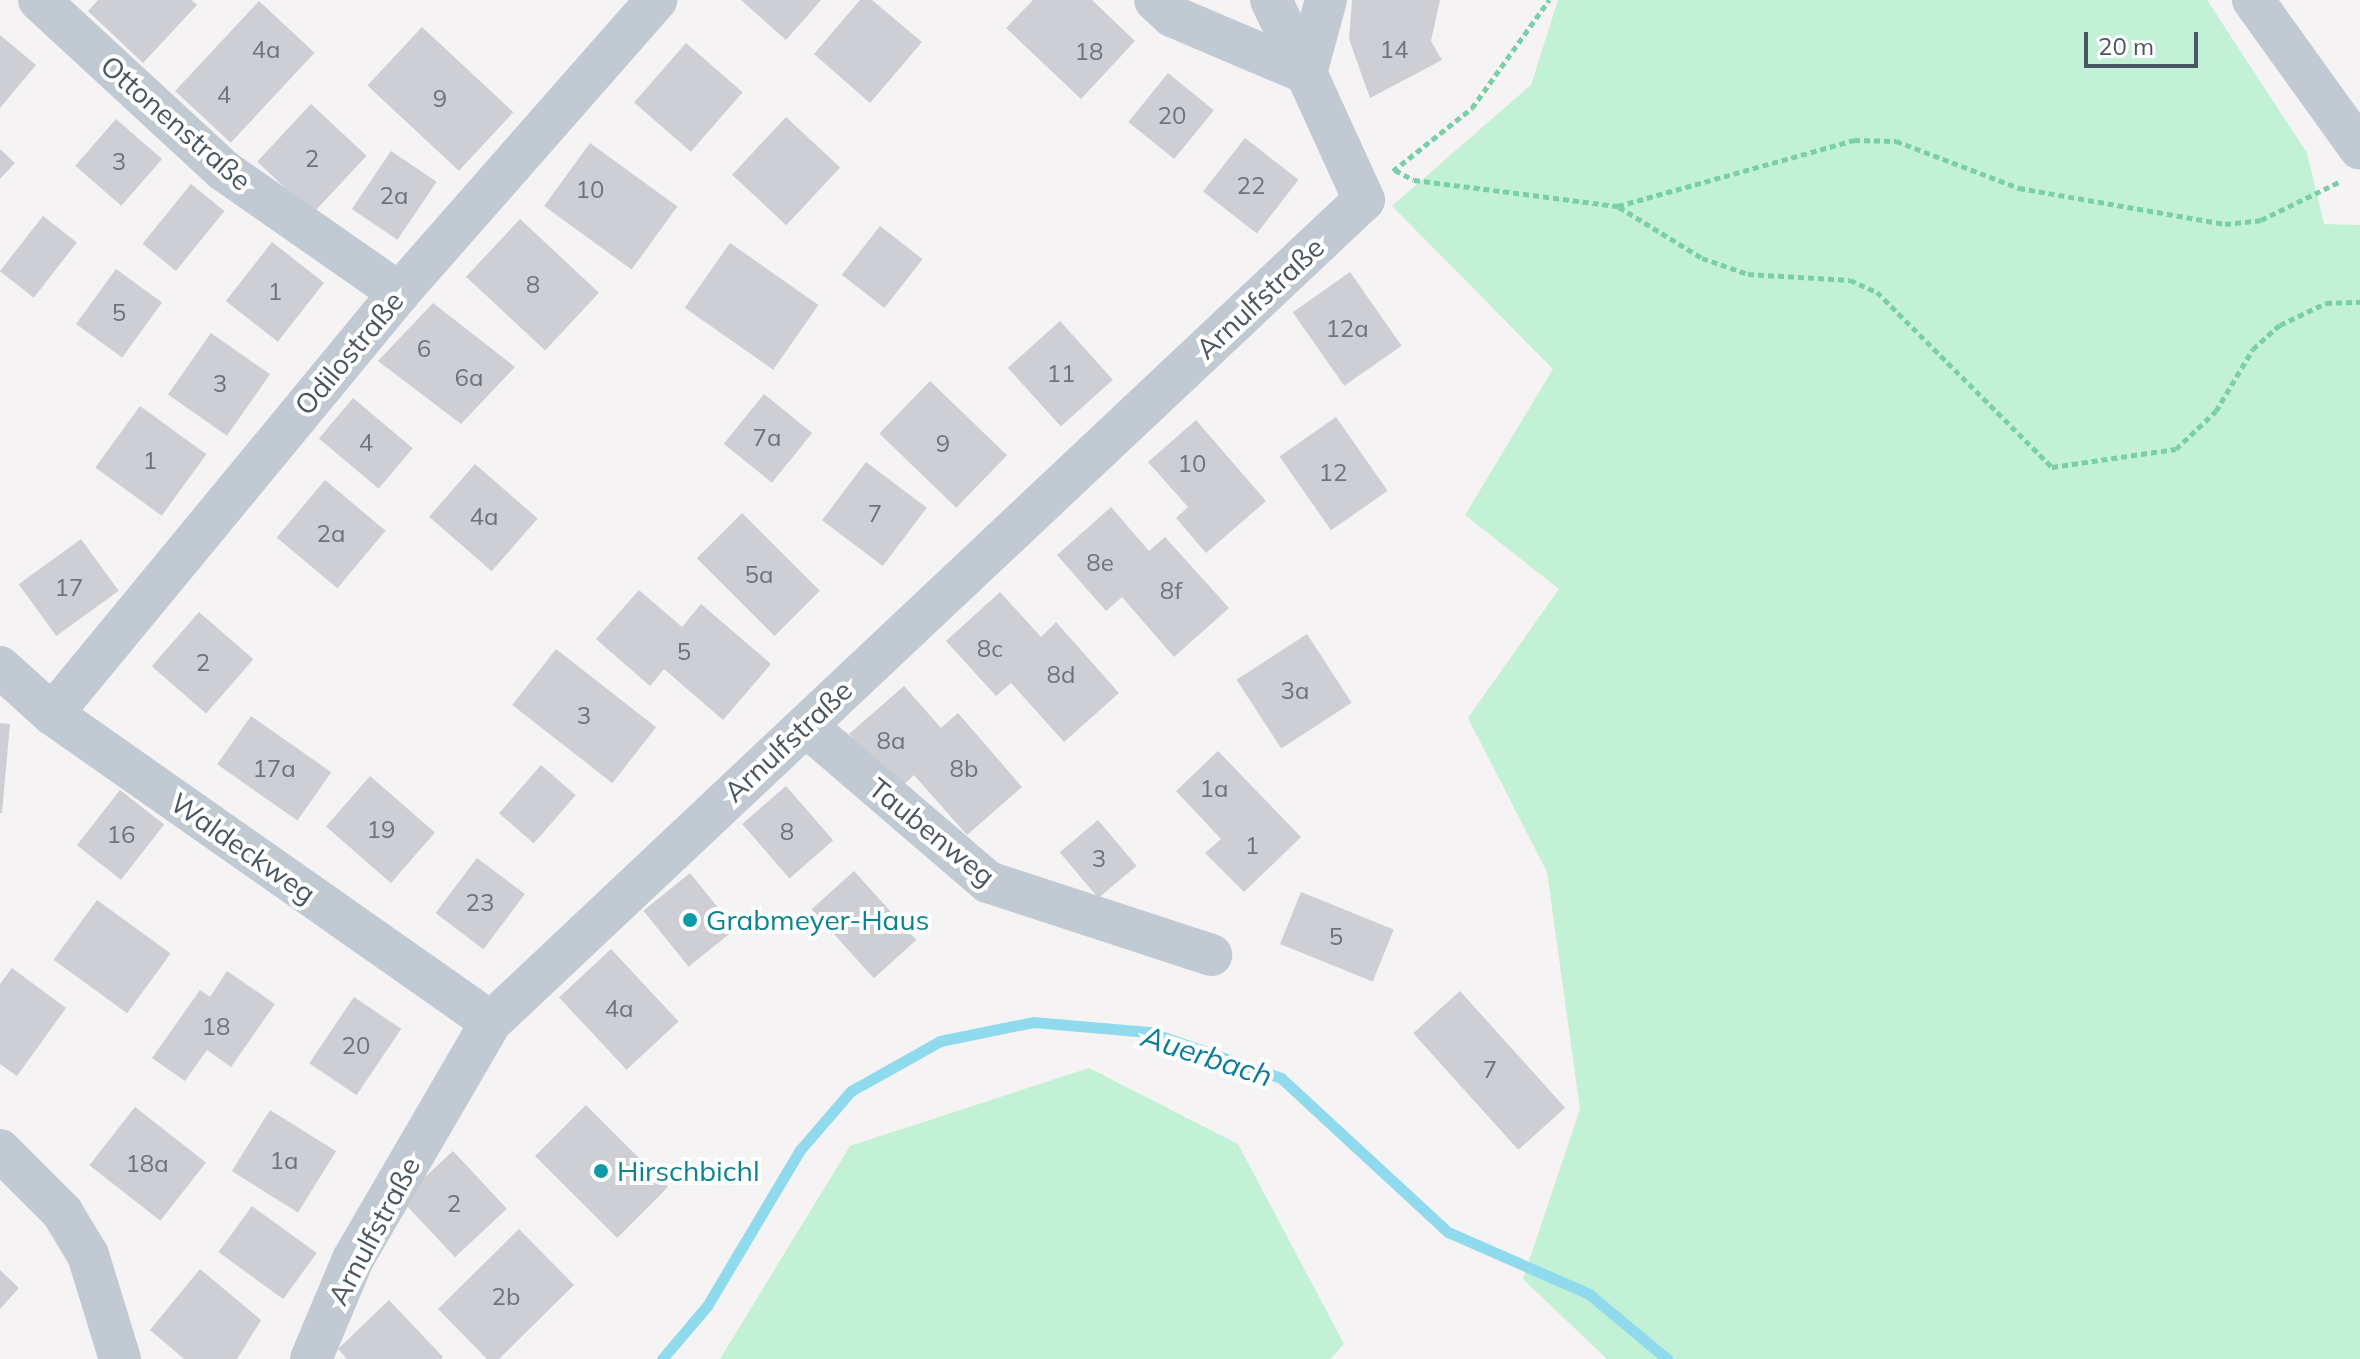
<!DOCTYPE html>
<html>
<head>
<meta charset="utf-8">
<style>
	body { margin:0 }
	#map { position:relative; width:2360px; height:1359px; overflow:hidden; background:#f5f3f3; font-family:Mulish,sans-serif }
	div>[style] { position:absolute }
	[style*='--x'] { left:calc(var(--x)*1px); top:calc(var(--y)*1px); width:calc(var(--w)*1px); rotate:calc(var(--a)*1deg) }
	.green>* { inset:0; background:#c3f1d5 }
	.stream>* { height:11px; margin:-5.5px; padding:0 5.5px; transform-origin:5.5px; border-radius:5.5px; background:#90daee }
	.building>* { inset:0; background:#cdcfd5; transform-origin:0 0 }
	.path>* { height:5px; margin-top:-2.5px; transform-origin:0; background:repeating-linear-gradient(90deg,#7ad0a6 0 6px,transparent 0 10px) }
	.street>* { height:42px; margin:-21px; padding:0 21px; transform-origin:21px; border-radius:21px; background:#c1cad2 }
	.dots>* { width:22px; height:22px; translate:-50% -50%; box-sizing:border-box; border:4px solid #fff; border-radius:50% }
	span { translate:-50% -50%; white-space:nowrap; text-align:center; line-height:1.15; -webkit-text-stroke:8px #fff; paint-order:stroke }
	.number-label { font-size:24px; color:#6b747e }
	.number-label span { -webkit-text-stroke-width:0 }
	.street-label { font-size:28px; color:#4a5661 }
	.culture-label { font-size:28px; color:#0d838f }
	.left { translate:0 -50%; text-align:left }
	.water-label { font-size:30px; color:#0c7c9b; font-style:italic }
	.scale { position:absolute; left:2084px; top:32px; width:114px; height:36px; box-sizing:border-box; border:4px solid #4a5661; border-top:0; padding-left:10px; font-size:24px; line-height:28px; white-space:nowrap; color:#4a5661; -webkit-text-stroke:6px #fff; paint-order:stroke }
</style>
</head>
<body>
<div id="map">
	<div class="green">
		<i style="clip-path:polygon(1558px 0,2207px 0,2307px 153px,2324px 224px,2360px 225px,2360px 1359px,1607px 1359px,1523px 1279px,1580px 1109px,1547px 872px,1468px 718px,1559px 589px,1465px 515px,1553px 369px,1392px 206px,1531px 85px)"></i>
		<i style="clip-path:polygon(1089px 1068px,1238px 1144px,1344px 1344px,1330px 1359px,720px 1359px,850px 1146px)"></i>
	</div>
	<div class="stream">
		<i style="--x:662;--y:1359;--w:70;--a:-49.7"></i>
		<i style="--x:707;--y:1306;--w:182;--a:-59.2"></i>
		<i style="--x:800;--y:1150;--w:78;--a:-49.2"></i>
		<i style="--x:851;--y:1091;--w:102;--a:-29.3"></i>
		<i style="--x:940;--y:1041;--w:95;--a:-11.5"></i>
		<i style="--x:1033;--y:1022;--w:116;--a:4.9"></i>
		<i style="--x:1149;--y:1032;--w:140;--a:19.2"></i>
		<i style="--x:1281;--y:1078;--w:227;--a:42.7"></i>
		<i style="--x:1448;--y:1232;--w:154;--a:23.7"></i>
		<i style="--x:1589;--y:1294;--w:102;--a:39.8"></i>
	</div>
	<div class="building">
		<i style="clip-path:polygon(98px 0,191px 0,197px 5px,143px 63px,88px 11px)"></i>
		<i style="clip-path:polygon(741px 0,821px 0,786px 40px)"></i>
		<i style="clip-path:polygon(860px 0,872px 0,922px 42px,870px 103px,814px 54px)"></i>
		<i style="clip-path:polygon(1033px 0,1092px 0,1135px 41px,1081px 99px,1006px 28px)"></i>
		<i style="clip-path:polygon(1352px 0,1440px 0,1431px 41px,1442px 60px,1370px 98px,1349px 39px)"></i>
		<i style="left:259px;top:1px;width:76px;height:123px;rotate:43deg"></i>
		<i style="left:422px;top:27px;width:125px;height:80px;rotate:43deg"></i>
		<i style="clip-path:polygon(0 35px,36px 65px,0 108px)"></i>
		<i style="left:686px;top:43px;width:75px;height:79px;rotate:41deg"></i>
		<i style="left:1168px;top:73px;width:59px;height:63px;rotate:39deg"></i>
		<i style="left:311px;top:104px;width:76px;height:79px;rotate:43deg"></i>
		<i style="left:786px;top:117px;width:74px;height:79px;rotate:43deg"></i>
		<i style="left:116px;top:119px;width:61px;height:62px;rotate:41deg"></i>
		<i style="left:1245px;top:138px;width:68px;height:68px;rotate:38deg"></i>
		<i style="left:590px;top:143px;width:108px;height:78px;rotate:36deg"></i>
		<i style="clip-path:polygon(0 149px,15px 163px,0 179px)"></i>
		<i style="left:391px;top:151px;width:55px;height:70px;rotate:34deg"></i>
		<i style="left:191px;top:184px;width:43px;height:77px;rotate:39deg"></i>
		<i style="left:43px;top:216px;width:43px;height:70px;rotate:38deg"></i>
		<i style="left:520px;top:219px;width:108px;height:79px;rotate:43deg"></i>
		<i style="left:880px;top:226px;width:54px;height:62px;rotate:38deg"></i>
		<i style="left:272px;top:242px;width:66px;height:75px;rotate:38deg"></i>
		<i style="left:730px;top:243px;width:108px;height:79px;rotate:35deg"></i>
		<i style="left:116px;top:269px;width:57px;height:68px;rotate:36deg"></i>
		<i style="left:1350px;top:272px;width:90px;height:70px;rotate:55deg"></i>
		<i style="clip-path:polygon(433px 303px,515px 367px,461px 424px,378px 361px)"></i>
		<i style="left:1060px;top:321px;width:79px;height:70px;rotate:48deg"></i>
		<i style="left:211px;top:333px;width:72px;height:75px;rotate:35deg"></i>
		<i style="left:930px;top:381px;width:107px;height:73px;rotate:44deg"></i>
		<i style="left:764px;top:394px;width:62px;height:64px;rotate:39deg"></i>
		<i style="left:353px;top:398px;width:78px;height:53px;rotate:40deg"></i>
		<i style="left:140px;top:406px;width:82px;height:76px;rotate:36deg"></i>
		<i style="left:1336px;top:417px;width:90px;height:69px;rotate:55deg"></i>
		<i style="clip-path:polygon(1196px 420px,1266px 501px,1206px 553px,1176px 518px,1188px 507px,1148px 462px)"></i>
		<i style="left:866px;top:462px;width:76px;height:73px;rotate:37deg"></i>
		<i style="left:475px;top:464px;width:83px;height:70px;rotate:41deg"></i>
		<i style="left:325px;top:480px;width:79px;height:75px;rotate:40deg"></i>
		<i style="clip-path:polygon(1111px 507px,1149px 551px,1165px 537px,1229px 608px,1174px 657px,1122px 597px,1106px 611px,1057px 555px)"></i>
		<i style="left:742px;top:513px;width:110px;height:64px;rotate:45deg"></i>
		<i style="left:81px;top:539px;width:64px;height:77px;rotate:54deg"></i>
		<i style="clip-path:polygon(639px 590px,682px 627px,701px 604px,771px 664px,723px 720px,664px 669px,650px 686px,596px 639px)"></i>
		<i style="clip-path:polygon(1000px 592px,1041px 637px,1056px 622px,1119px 693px,1064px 742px,1011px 683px,996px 696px,946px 641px)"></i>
		<i style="left:199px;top:612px;width:72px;height:72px;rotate:41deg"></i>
		<i style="left:1307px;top:634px;width:82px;height:84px;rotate:57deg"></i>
		<i style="left:556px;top:649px;width:127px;height:71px;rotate:38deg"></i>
		<i style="clip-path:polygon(904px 686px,941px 728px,958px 713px,1022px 787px,967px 835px,914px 775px,898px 790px,849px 734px)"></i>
		<i style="left:251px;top:716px;width:98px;height:59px;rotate:35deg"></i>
		<i style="clip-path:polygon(0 723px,10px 724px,2px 813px,0 813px)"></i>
		<i style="clip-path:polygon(1218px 751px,1301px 837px,1244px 892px,1205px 853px,1221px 839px,1176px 791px)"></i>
		<i style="left:541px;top:765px;width:46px;height:64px;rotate:41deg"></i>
		<i style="left:370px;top:776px;width:86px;height:67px;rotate:41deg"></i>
		<i style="left:786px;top:786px;width:72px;height:58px;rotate:49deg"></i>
		<i style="left:120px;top:790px;width:56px;height:70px;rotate:38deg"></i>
		<i style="left:1098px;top:820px;width:60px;height:50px;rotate:50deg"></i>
		<i style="left:477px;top:858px;width:60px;height:69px;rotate:37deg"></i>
		<i style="left:854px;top:871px;width:93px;height:57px;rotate:48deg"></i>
		<i style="left:690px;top:873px;width:72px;height:60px;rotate:51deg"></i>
		<i style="left:1301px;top:892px;width:100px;height:56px;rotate:22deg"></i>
		<i style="left:97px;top:900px;width:91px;height:74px;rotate:36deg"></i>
		<i style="left:611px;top:949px;width:99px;height:71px;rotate:47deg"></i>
		<i style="clip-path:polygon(12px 968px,66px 1008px,17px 1076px,0 1064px,0 984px)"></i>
		<i style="clip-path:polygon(227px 971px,275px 1004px,231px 1067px,207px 1050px,185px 1081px,152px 1058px,200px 990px,210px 997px)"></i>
		<i style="left:1460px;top:991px;width:157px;height:63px;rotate:48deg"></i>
		<i style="left:354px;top:997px;width:57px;height:80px;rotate:34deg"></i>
		<i style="left:586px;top:1105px;width:116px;height:72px;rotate:45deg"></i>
		<i style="left:135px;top:1107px;width:90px;height:74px;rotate:38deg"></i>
		<i style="left:270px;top:1110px;width:78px;height:72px;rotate:32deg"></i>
		<i style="left:453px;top:1151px;width:79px;height:71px;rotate:47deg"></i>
		<i style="left:252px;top:1206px;width:80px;height:57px;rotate:36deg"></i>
		<i style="clip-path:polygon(519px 1229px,574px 1285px,499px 1359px,487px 1359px,438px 1309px)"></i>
		<i style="clip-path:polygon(200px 1269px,261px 1320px,237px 1359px,184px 1359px,150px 1330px)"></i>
		<i style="clip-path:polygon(0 1270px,19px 1288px,0 1309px)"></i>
		<i style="clip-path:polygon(389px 1300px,443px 1357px,441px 1359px,347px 1359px,338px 1349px)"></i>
	</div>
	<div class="path">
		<i style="--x:1395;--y:170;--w:21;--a:28"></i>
		<i style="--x:1414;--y:180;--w:206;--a:7.3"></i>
		<i style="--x:1618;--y:206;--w:245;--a:-15.6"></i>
		<i style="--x:1854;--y:140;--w:42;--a:1.4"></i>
		<i style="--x:1896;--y:141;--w:132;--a:20.9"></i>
		<i style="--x:2019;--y:188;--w:209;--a:9.9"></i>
		<i style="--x:2225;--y:224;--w:36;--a:-6"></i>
		<i style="--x:2261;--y:220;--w:89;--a:-26"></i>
		<i style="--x:1393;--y:171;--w:101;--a:-38.6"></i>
		<i style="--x:1472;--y:108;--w:133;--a:-54.5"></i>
		<i style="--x:1619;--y:207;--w:97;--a:31.6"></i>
		<i style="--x:1702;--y:258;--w:49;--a:19.2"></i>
		<i style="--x:1748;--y:274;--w:102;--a:3.4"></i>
		<i style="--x:1850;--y:280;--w:30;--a:24"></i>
		<i style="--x:1877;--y:292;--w:247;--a:45"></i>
		<i style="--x:2052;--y:467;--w:125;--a:-8.3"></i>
		<i style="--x:2176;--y:449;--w:55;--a:-43.5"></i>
		<i style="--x:2216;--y:411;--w:72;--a:-59.2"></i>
		<i style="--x:2253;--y:349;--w:36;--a:-42"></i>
		<i style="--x:2280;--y:325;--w:51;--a:-25.6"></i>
		<i style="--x:2326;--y:303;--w:34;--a:-2"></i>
	</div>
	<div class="street">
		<i style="--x:39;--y:0;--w:251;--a:42.7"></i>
		<i style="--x:223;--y:170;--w:215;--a:34.9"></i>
		<i style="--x:1271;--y:0;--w:81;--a:64.4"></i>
		<i style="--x:2253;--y:0;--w:183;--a:54.3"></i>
		<i style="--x:1306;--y:73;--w:76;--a:-74.7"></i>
		<i style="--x:0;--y:667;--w:70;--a:42.1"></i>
		<i style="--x:52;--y:714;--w:536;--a:35.05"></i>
		<i style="--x:52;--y:714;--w:546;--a:-50.5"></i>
		<i style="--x:399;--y:293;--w:390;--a:-48.7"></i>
		<i style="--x:806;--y:726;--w:240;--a:40.6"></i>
		<i style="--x:988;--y:882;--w:235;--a:18.1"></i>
		<i style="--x:0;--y:1150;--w:88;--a:45"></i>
		<i style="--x:62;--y:1212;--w:50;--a:58.8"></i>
		<i style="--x:88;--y:1255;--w:109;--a:72.9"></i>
		<i style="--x:311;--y:1359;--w:108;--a:-67.2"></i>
		<i style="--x:353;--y:1259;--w:274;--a:-59.8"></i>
		<i style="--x:491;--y:1022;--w:1199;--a:-43.28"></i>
		<i style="--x:1364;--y:200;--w:140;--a:-114.5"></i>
		<i style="--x:1306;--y:73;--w:146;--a:-157"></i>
		<i style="--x:1172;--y:16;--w:23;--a:-137"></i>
	</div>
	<div class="dots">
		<i style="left:690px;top:920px;background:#0f9aa8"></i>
		<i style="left:601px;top:1171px;background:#0f9aa8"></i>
	</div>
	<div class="number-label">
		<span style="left:266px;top:50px">4a</span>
		<span style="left:1394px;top:50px">14</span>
		<span style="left:1089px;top:52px">18</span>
		<span style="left:224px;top:95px">4</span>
		<span style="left:440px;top:99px">9</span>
		<span style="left:1172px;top:116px">20</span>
		<span style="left:312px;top:159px">2</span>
		<span style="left:119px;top:162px">3</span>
		<span style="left:1251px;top:186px">22</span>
		<span style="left:590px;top:190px">10</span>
		<span style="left:394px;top:196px">2a</span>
		<span style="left:533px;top:285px">8</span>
		<span style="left:275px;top:292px">1</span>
		<span style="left:119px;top:313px">5</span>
		<span style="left:1347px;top:329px">12a</span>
		<span style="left:424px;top:349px">6</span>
		<span style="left:1061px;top:374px">11</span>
		<span style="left:469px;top:378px">6a</span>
		<span style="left:220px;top:384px">3</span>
		<span style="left:767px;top:438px">7a</span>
		<span style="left:366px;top:443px">4</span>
		<span style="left:943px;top:444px">9</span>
		<span style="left:150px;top:461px">1</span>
		<span style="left:1192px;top:464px">10</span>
		<span style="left:1333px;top:473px">12</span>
		<span style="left:875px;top:514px">7</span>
		<span style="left:484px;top:517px">4a</span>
		<span style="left:331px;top:534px">2a</span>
		<span style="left:1100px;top:563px">8e</span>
		<span style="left:759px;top:575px">5a</span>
		<span style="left:69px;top:588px">17</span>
		<span style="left:1171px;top:591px">8f</span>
		<span style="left:990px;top:649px">8c</span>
		<span style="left:684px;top:652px">5</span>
		<span style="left:203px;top:663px">2</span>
		<span style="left:1061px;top:675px">8d</span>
		<span style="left:1295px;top:691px">3a</span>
		<span style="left:584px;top:716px">3</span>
		<span style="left:891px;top:741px">8a</span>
		<span style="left:274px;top:769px">17a</span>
		<span style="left:964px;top:769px">8b</span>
		<span style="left:1214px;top:789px">1a</span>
		<span style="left:381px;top:830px">19</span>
		<span style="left:787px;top:832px">8</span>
		<span style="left:121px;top:835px">16</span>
		<span style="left:1252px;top:846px">1</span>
		<span style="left:1099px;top:859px">3</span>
		<span style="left:480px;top:903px">23</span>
		<span style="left:1336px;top:937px">5</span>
		<span style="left:619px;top:1009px">4a</span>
		<span style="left:216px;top:1027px">18</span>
		<span style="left:356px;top:1046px">20</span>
		<span style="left:1490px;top:1070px">7</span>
		<span style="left:284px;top:1161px">1a</span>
		<span style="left:147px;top:1164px">18a</span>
		<span style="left:454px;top:1204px">2</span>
		<span style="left:506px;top:1297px">2b</span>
	</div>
	<div class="street-label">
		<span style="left:176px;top:123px;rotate:41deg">Ottonenstraße</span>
		<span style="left:1260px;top:298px;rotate:-43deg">Arnulfstraße</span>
		<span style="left:349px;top:353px;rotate:-50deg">Odilostraße</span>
		<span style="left:788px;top:741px;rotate:-43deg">Arnulfstraße</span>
		<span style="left:932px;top:832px;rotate:39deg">Taubenweg</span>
		<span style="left:243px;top:848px;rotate:35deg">Waldeckweg</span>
		<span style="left:374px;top:1231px;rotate:-62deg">Arnulfstraße</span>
	</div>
	<div class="culture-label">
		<span class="left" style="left:706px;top:920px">Grabmeyer-Haus</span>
		<span class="left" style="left:617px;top:1171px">Hirschbichl</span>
	</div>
	<div class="water-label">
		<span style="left:1207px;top:1056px;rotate:18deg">Auerbach</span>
	</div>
	<div class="scale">20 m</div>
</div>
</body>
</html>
